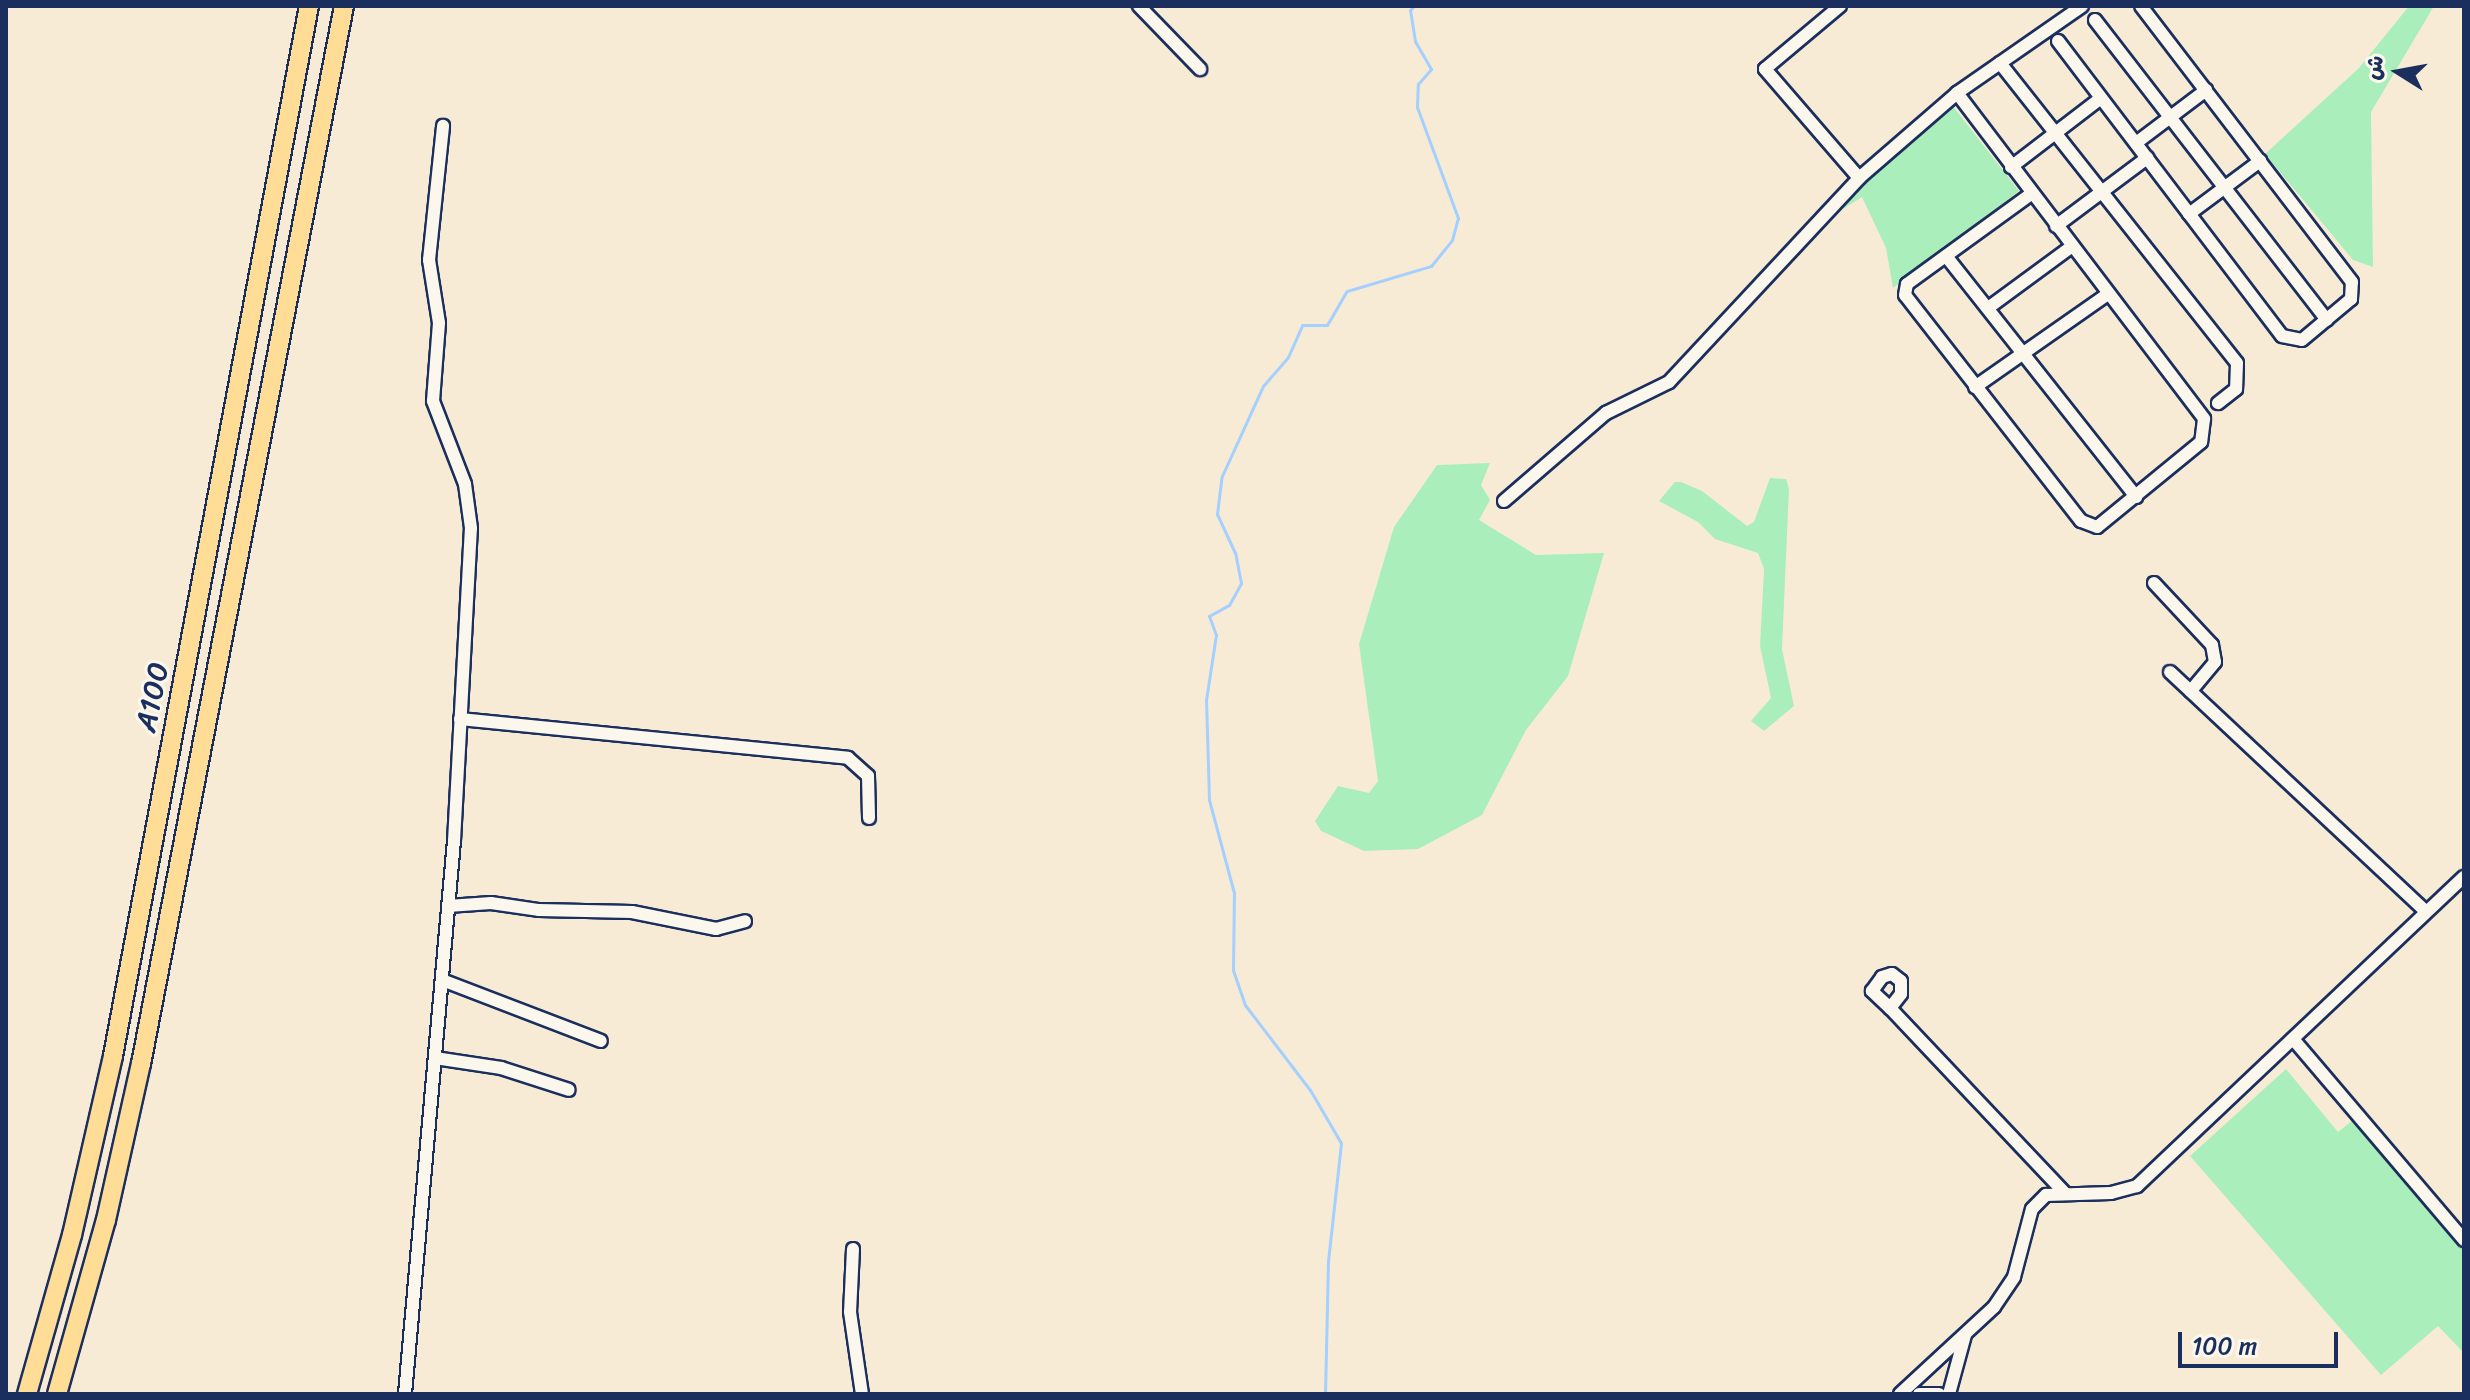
<!DOCTYPE html>
<html>
<head>
<meta charset="utf-8">
<style>
	body { margin:0 }
	#map { position:relative; width:2470px; height:1400px; overflow:hidden; background:#f8ebd6; font-family:Sriracha,"Playpen Sans Arabic",sans-serif }
	div>[style] { position:absolute }
	[style*='--x'] { left:calc(var(--x)*1px); top:calc(var(--y)*1px); width:calc(var(--w)*1px); rotate:calc(var(--a)*1deg) }
	.green>* { inset:0; background:#aaefbb }
	.stream>* { height:3px; margin:-1.5px; padding:0 1.5px; transform-origin:1.5px; border-radius:1.5px; background:#a3d0fe }
	.roads { filter:drop-shadow(2px 0 #1b2f5e) drop-shadow(-2px 0 #1b2f5e) drop-shadow(0 2px #1b2f5e) drop-shadow(0 -2px #1b2f5e) }
	.minor>* { height:12px; margin:-6px; padding:0 6px; transform-origin:6px; border-radius:6px; background:#fbf7ec }
	.highway>* { height:18px; margin:-9px; padding:0 9px; transform-origin:9px; border-radius:9px; background:#ffdd96 }
	span { translate:-50% -50%; white-space:nowrap; text-align:center; line-height:1.15; -webkit-text-stroke:6px #fbf7ec; paint-order:stroke }
	.street-label { font-size:30px; color:#1b2f5e }
	.frame { position:absolute; inset:0; border:8px solid #1b2f5e; pointer-events:none }
	.north { position:absolute; left:2358px; top:32px; width:80px; height:80px; -webkit-text-stroke:6px #fbf7ec; paint-order:stroke; rotate:281deg; font-size:22px; font-weight:700; line-height:32px; text-align:center; color:#1b2f5e }
	.north::after { content:''; display:block; margin:auto; width:28px; height:36px; background:#1b2f5e; clip-path:polygon(50% 0,100% 100%,50% 72%,0 100%) }
	.scale { position:absolute; left:2178px; top:1332px; width:160px; height:36px; box-sizing:border-box; border:4px solid #1b2f5e; border-top:0; padding-left:10px; font-size:24px; line-height:28px; white-space:nowrap; color:#1b2f5e; -webkit-text-stroke:6px #fbf7ec; paint-order:stroke }
</style>
</head>
<body>
<div id="map">
	<div class="green">
		<i style="clip-path:polygon(2409px 6px,2434px 6px,2371px 112px,2373px 267px,2353px 260px,2265px 154px,2359px 68px)"></i>
		<i style="clip-path:polygon(1952px 105px,2019px 191px,1893px 288px,1886px 248px,1862px 197px,1843px 209px,1838px 202px)"></i>
		<i style="clip-path:polygon(1490px 463px,1481px 485px,1490px 500px,1479px 520px,1536px 555px,1604px 553px,1568px 676px,1526px 730px,1482px 815px,1418px 849px,1364px 851px,1321px 831px,1315px 821px,1338px 786px,1369px 793px,1378px 781px,1359px 644px,1394px 527px,1437px 465px)"></i>
		<i style="clip-path:polygon(1770px 478px,1786px 479px,1789px 489px,1782px 649px,1794px 706px,1764px 731px,1751px 721px,1771px 698px,1760px 646px,1764px 569px,1758px 553px,1715px 539px,1698px 522px,1659px 501px,1675px 482px,1681px 482px,1702px 491px,1747px 526px,1754px 522px)"></i>
		<i style="clip-path:polygon(2286px 1069px,2338px 1132px,2353px 1120px,2464px 1244px,2464px 1353px,2438px 1326px,2381px 1375px,2190px 1156px)"></i>
	</div>
	<div class="stream">
		<i style="--x:1325;--y:1394;--w:133;--a:-88.7"></i>
		<i style="--x:1328;--y:1261;--w:119;--a:-83.7"></i>
		<i style="--x:1341;--y:1143;--w:61;--a:-120.3"></i>
		<i style="--x:1310;--y:1090;--w:107;--a:-127.4"></i>
		<i style="--x:1245;--y:1005;--w:37;--a:-109"></i>
		<i style="--x:1233;--y:970;--w:77;--a:-89.3"></i>
		<i style="--x:1234;--y:893;--w:96;--a:-105"></i>
		<i style="--x:1209;--y:800;--w:100;--a:-91.7"></i>
		<i style="--x:1206;--y:700;--w:66;--a:-81.3"></i>
		<i style="--x:1216;--y:635;--w:20;--a:-110"></i>
		<i style="--x:1209;--y:616;--w:23;--a:-29"></i>
		<i style="--x:1229;--y:605;--w:25;--a:-61"></i>
		<i style="--x:1241;--y:583;--w:31;--a:-101"></i>
		<i style="--x:1235;--y:553;--w:43;--a:-114.8"></i>
		<i style="--x:1217;--y:514;--w:38;--a:-83"></i>
		<i style="--x:1222;--y:476;--w:99;--a:-65.5"></i>
		<i style="--x:1263;--y:386;--w:38;--a:-49"></i>
		<i style="--x:1288;--y:357;--w:35;--a:-66"></i>
		<i style="--x:1302;--y:325;--w:25;--a:0"></i>
		<i style="--x:1327;--y:325;--w:39;--a:-60"></i>
		<i style="--x:1347;--y:291;--w:88;--a:-16.6"></i>
		<i style="--x:1431;--y:266;--w:33;--a:-51"></i>
		<i style="--x:1452;--y:240;--w:23;--a:-75"></i>
		<i style="--x:1458;--y:218;--w:118;--a:-110.3"></i>
		<i style="--x:1417;--y:107;--w:23;--a:-88"></i>
		<i style="--x:1418;--y:84;--w:20;--a:-49"></i>
		<i style="--x:1431;--y:69;--w:32;--a:-120"></i>
		<i style="--x:1415;--y:41;--w:31;--a:-99"></i>
		<i style="--x:1410;--y:10;--w:6;--a:-45"></i>
	</div>
	<div class="roads">
		<div class="minor">
			<i style="--x:1139;--y:6;--w:88;--a:45.9"></i>
			<i style="--x:1840;--y:6;--w:98;--a:140"></i>
			<i style="--x:1765;--y:69;--w:144;--a:49.2"></i>
			<i style="--x:2095;--y:20;--w:379;--a:52.3"></i>
			<i style="--x:2058;--y:41;--w:370;--a:52.8"></i>
			<i style="--x:2282;--y:336;--w:20;--a:11"></i>
			<i style="--x:2302;--y:340;--w:64;--a:-39.9"></i>
			<i style="--x:2351;--y:299;--w:17;--a:-87"></i>
			<i style="--x:2352;--y:282;--w:347;--a:-127.4"></i>
			<i style="--x:2000;--y:63;--w:382;--a:51.7"></i>
			<i style="--x:2237;--y:363;--w:26;--a:92"></i>
			<i style="--x:2236;--y:389;--w:23;--a:142"></i>
			<i style="--x:1957;--y:93;--w:409;--a:52.8"></i>
			<i style="--x:2204;--y:419;--w:23;--a:97"></i>
			<i style="--x:2201;--y:442;--w:134;--a:140.7"></i>
			<i style="--x:2097;--y:527;--w:17;--a:-159"></i>
			<i style="--x:2081;--y:521;--w:286;--a:-127.9"></i>
			<i style="--x:1905;--y:295;--w:11;--a:-80"></i>
			<i style="--x:1907;--y:284;--w:153;--a:-36"></i>
			<i style="--x:2136;--y:143;--w:88;--a:-37.1"></i>
			<i style="--x:2011;--y:167;--w:113;--a:-37.5"></i>
			<i style="--x:2189;--y:214;--w:89;--a:-36.7"></i>
			<i style="--x:2056;--y:226;--w:114;--a:-36.8"></i>
			<i style="--x:1946;--y:256;--w:307;--a:51.7"></i>
			<i style="--x:1988;--y:308;--w:103;--a:-36.3"></i>
			<i style="--x:1975;--y:387;--w:162;--a:-35"></i>
			<i style="--x:1504;--y:501;--w:135;--a:-40.8"></i>
			<i style="--x:1606;--y:413;--w:70;--a:-26.2"></i>
			<i style="--x:1669;--y:382;--w:279;--a:-47"></i>
			<i style="--x:1859;--y:178;--w:130;--a:-40.9"></i>
			<i style="--x:1957;--y:93;--w:152;--a:-34.8"></i>
			<i style="--x:2154;--y:583;--w:85;--a:46.9"></i>
			<i style="--x:2212;--y:645;--w:17;--a:80"></i>
			<i style="--x:2215;--y:662;--w:38;--a:130"></i>
			<i style="--x:2170;--y:672;--w:349;--a:43.1"></i>
			<i style="--x:460;--y:719;--w:390;--a:5.7"></i>
			<i style="--x:848;--y:758;--w:27;--a:42"></i>
			<i style="--x:868;--y:776;--w:42;--a:88.6"></i>
			<i style="--x:448;--y:906;--w:43;--a:-4"></i>
			<i style="--x:491;--y:903;--w:49;--a:8.3"></i>
			<i style="--x:539;--y:910;--w:93;--a:1.2"></i>
			<i style="--x:632;--y:912;--w:86;--a:11.4"></i>
			<i style="--x:716;--y:929;--w:30;--a:-15"></i>
			<i style="--x:1892;--y:974;--w:11;--a:38"></i>
			<i style="--x:1901;--y:981;--w:13;--a:90"></i>
			<i style="--x:1901;--y:994;--w:18;--a:128"></i>
			<i style="--x:1890;--y:1008;--w:25;--a:-137"></i>
			<i style="--x:1872;--y:991;--w:17;--a:-54"></i>
			<i style="--x:1882;--y:977;--w:10;--a:-17"></i>
			<i style="--x:442;--y:980;--w:170;--a:21"></i>
			<i style="--x:1890;--y:1008;--w:256;--a:46.6"></i>
			<i style="--x:2293;--y:1039;--w:264;--a:49.6"></i>
			<i style="--x:435;--y:1058;--w:67;--a:8.6"></i>
			<i style="--x:501;--y:1068;--w:71;--a:17.9"></i>
			<i style="--x:853;--y:1249;--w:63;--a:92.7"></i>
			<i style="--x:850;--y:1312;--w:83;--a:81.7"></i>
			<i style="--x:405;--y:1394;--w:555;--a:-84.94"></i>
			<i style="--x:454;--y:841;--w:313;--a:-86.9"></i>
			<i style="--x:471;--y:528;--w:44;--a:-97.8"></i>
			<i style="--x:465;--y:484;--w:89;--a:-111.1"></i>
			<i style="--x:433;--y:401;--w:78;--a:-85.6"></i>
			<i style="--x:439;--y:323;--w:64;--a:-99"></i>
			<i style="--x:429;--y:260;--w:135;--a:-84"></i>
			<i style="--x:1900;--y:1394;--w:128;--a:-42.8"></i>
			<i style="--x:1994;--y:1307;--w:36;--a:-56"></i>
			<i style="--x:2014;--y:1277;--w:70;--a:-75.2"></i>
			<i style="--x:2032;--y:1209;--w:20;--a:-45"></i>
			<i style="--x:2046;--y:1195;--w:65;--a:-1.8"></i>
			<i style="--x:2111;--y:1193;--w:27;--a:-15"></i>
			<i style="--x:2137;--y:1186;--w:450;--a:-43.4"></i>
			<i style="--x:1919;--y:1394;--w:20;--a:0"></i>
			<i style="--x:1949;--y:1394;--w:61;--a:-74.8"></i>
		</div>
		<div class="highway">
			<i style="--x:27;--y:1394;--w:165;--a:-74.2"></i>
			<i style="--x:72;--y:1235;--w:184;--a:-77.1"></i>
			<i style="--x:113;--y:1056;--w:1068;--a:-79.43"></i>
			<i style="--x:57;--y:1394;--w:181;--a:-74.3"></i>
			<i style="--x:106;--y:1220;--w:160;--a:-77.4"></i>
			<i style="--x:141;--y:1064;--w:1077;--a:-79.14"></i>
		</div>
	</div>
	<div class="street-label">
		<span style="left:152px;top:697px;rotate:-79deg">A100</span>
	</div>
	<div class="frame"></div>
	<div class="north">ش</div>
	<div class="scale">100 m</div>
</div>
</body>
</html>
